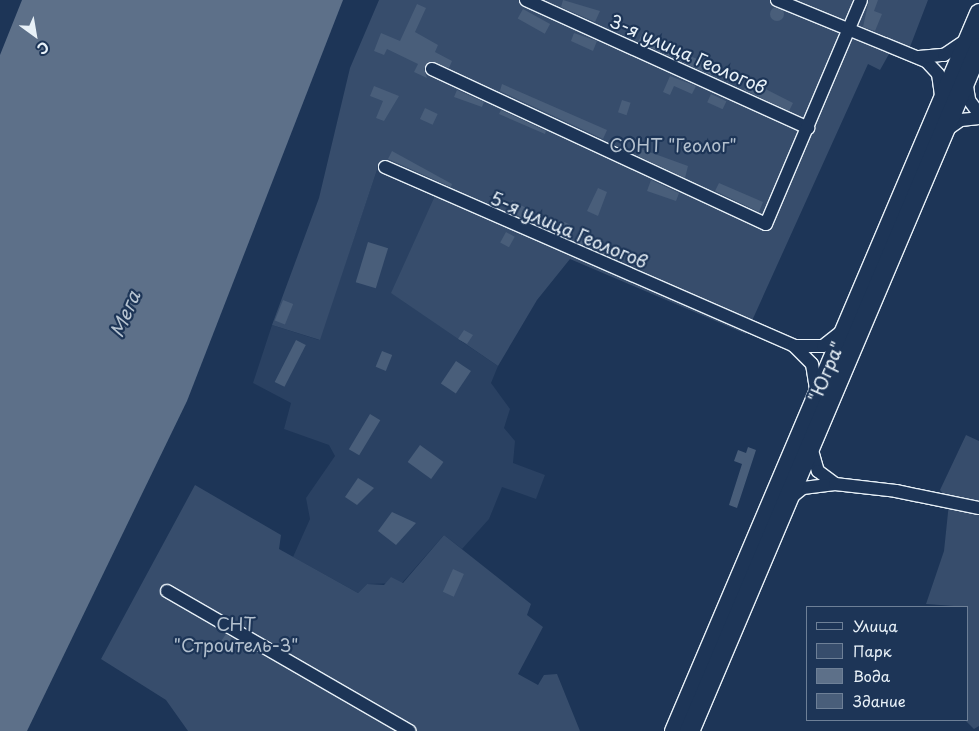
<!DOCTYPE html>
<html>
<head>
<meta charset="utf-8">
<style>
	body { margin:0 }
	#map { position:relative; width:979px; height:731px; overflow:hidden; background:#1d3557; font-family:"Playpen Sans",sans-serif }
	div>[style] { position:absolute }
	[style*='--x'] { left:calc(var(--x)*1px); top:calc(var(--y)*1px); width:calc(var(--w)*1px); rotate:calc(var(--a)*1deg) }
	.built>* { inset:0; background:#2a4162 }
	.green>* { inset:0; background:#374d6c }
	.water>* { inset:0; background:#5d7089 }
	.building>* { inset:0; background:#495e7a; transform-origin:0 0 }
	.round { border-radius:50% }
	.roads { filter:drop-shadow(1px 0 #e8f1f8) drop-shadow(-1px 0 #e8f1f8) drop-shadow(0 1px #e8f1f8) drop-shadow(0 -1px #e8f1f8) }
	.minor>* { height:12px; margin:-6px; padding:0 6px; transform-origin:6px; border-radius:6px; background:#1d3557 }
	.highway>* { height:19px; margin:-9.5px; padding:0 9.5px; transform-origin:9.5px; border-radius:9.5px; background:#1d3557 }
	span { translate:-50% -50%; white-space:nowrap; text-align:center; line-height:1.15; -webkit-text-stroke:4.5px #1d3557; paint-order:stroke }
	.street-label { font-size:18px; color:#e8f1f8 }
	.park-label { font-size:18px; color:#b3c0ce }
	.water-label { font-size:19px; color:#b7c4d1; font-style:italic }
	.legend { position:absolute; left:806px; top:606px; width:162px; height:115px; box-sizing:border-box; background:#1d3557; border:1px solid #6e8097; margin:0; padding:6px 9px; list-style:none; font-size:15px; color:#e8f1f8 }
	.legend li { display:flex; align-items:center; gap:10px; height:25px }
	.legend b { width:25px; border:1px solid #6e8097 }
	.north { position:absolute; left:10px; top:10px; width:50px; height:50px; -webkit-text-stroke:4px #1d3557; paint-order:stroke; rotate:148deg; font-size:14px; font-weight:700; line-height:20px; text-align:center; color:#e8f1f8 }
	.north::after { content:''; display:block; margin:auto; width:18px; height:22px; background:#e8f1f8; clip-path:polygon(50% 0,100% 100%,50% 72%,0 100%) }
</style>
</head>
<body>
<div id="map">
	<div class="built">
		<i style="clip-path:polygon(380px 161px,439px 187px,458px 339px,498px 366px,491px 383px,510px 409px,504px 428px,515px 441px,513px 463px,545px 475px,536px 499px,502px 487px,489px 519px,462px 549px,444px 535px,402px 583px,367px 584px,358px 593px,293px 557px,310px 519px,306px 498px,335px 456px,329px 445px,284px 429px,291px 403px,253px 383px,272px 325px,319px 340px)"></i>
	</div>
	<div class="green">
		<i style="clip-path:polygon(379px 0,928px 0,905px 60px,889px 54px,880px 70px,868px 64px,746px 334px,570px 259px,537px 300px,498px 366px,391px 293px,439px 187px,387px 161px,380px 161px,320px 340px,272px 325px,319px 198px,350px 68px)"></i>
		<i style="clip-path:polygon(966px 435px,979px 441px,979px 726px,974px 729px,965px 720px,968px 607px,926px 604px,944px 551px,949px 503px,940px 490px)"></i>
		<i style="clip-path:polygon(195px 485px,281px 535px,279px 549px,358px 593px,367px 584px,384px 585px,391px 577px,403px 583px,444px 535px,531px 604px,527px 615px,543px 627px,518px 674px,538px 685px,544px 675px,557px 674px,580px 731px,188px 731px,166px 700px,101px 659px)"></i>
	</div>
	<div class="water">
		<i style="clip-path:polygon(22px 0,343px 0,187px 401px,27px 731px,0 731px,0 55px)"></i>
	</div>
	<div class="building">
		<i style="clip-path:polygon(563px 0,600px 11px,595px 22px,561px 7px)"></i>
		<i style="clip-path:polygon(869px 0,878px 0,874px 11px,882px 14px,875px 31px,863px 27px)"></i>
		<i style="clip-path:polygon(417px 4px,426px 8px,415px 32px,438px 45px,435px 52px,452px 61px,449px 68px,428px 62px,424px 69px,427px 78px,414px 72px,418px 64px,387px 49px,384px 55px,374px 51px,381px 33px,400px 41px)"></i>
		<i class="round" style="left:770px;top:7px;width:14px;height:14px"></i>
		<i style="left:523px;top:9px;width:31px;height:11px;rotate:29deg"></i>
		<i style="clip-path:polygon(643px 32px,649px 35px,647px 39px,715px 66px,711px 75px,638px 42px)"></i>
		<i style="clip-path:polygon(574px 33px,597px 41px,593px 51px,571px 41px)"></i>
		<i style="clip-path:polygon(670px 76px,696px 86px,692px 94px,674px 86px,670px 95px,663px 92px)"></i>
		<i style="clip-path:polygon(748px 80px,793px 103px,789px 111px,744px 90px)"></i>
		<i style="clip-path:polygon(502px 84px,607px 130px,603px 139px,500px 91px)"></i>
		<i style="clip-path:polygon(374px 86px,399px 96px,384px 121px,376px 118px,383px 101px,370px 96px)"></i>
		<i style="clip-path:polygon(457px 90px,484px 102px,482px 107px,454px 97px)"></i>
		<i style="left:711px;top:94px;width:17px;height:9px;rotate:25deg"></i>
		<i style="left:622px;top:100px;width:9px;height:13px;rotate:18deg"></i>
		<i style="left:425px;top:108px;width:14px;height:12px;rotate:25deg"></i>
		<i style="clip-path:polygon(501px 110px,546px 131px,545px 134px,499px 114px)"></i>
		<i style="clip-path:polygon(641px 149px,688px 166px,685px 178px,638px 156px)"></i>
		<i style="clip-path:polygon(392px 151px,452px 184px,451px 187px,388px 159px)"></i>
		<i style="clip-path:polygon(651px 180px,679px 193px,676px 201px,647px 191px)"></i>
		<i style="clip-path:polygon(719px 183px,763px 202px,759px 212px,715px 191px)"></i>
		<i style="clip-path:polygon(598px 188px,607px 192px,598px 216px,587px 211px)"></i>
		<i style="clip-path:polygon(512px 200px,540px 216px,537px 224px,508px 211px)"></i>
		<i style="left:562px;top:221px;width:10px;height:13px;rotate:24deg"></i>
		<i style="left:506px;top:232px;width:10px;height:12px;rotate:29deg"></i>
		<i style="clip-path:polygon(582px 237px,619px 255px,617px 260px,579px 243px)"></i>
		<i style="left:368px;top:242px;width:21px;height:42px;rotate:17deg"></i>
		<i style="left:283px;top:300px;width:11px;height:22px;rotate:22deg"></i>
		<i style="clip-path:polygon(464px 330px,473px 335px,467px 344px,458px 339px)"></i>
		<i style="left:296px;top:340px;width:11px;height:47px;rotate:27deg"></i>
		<i style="left:382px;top:351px;width:11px;height:17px;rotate:22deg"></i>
		<i style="left:456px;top:361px;width:18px;height:27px;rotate:34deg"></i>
		<i style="left:370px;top:414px;width:12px;height:41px;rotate:31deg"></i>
		<i style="left:420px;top:445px;width:29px;height:21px;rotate:36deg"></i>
		<i style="clip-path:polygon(748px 447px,756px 450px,737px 508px,729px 505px,742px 464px,734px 461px,738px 450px,746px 453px)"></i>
		<i style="clip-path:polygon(358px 478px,374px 488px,357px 505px,345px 497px)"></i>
		<i style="clip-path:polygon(392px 512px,416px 523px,396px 545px,378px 531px)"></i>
		<i style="left:453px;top:569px;width:12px;height:25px;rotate:24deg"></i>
		<i style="left:226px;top:634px;width:7px;height:17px;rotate:34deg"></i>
	</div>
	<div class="roads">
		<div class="minor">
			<i style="--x:526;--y:0;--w:310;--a:24.4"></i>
			<i style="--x:777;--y:0;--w:161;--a:22.3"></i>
			<i style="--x:926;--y:61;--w:18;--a:47"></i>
			<i style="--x:938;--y:74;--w:22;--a:82"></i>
			<i style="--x:919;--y:57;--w:25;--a:-5"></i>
			<i style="--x:944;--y:55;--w:25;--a:-34"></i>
			<i style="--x:432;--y:69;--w:368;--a:24.9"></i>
			<i style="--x:766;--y:224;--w:243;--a:-67"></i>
			<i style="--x:966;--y:80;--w:20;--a:81"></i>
			<i style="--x:969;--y:100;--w:17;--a:54"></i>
			<i style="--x:945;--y:131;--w:19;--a:-35"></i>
			<i style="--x:961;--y:120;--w:18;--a:-6"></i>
			<i style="--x:385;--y:167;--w:446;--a:23.6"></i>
			<i style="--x:794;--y:346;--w:25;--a:45"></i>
			<i style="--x:812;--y:364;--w:26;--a:81"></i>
			<i style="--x:794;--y:346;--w:29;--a:0"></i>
			<i style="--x:823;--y:346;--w:23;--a:-38"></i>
			<i style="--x:811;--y:447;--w:25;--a:74"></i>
			<i style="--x:818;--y:471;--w:21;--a:37"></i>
			<i style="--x:788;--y:500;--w:19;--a:-39"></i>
			<i style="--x:803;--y:488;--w:32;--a:-7"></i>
			<i style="--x:835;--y:484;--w:61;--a:6.5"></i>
			<i style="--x:896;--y:491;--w:85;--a:11.6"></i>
			<i style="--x:167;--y:591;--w:280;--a:30"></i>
		</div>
		<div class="highway">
			<i style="--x:674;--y:731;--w:780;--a:-66.98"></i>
			<i style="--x:689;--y:731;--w:743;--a:-67.02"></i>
		</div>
	</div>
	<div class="street-label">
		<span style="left:688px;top:54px;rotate:24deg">3-я улица Геологов</span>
		<span style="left:569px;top:230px;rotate:23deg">5-я улица Геологов</span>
		<span style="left:826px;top:372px;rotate:-67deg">"Югра"</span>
	</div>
	<div class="park-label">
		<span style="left:673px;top:145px">СОНТ "Геолог"</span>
		<span style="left:236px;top:635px">СНТ<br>"Строитель-3"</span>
	</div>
	<div class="water-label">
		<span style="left:125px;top:314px;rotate:-67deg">Мега</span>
	</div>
	<ul class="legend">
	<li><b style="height:6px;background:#1d3557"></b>Улица</li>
	<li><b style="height:14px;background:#374d6c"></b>Парк</li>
	<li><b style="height:14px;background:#5d7089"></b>Вода</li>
	<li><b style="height:14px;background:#495e7a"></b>Здание</li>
	</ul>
	<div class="north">С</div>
</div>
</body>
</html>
